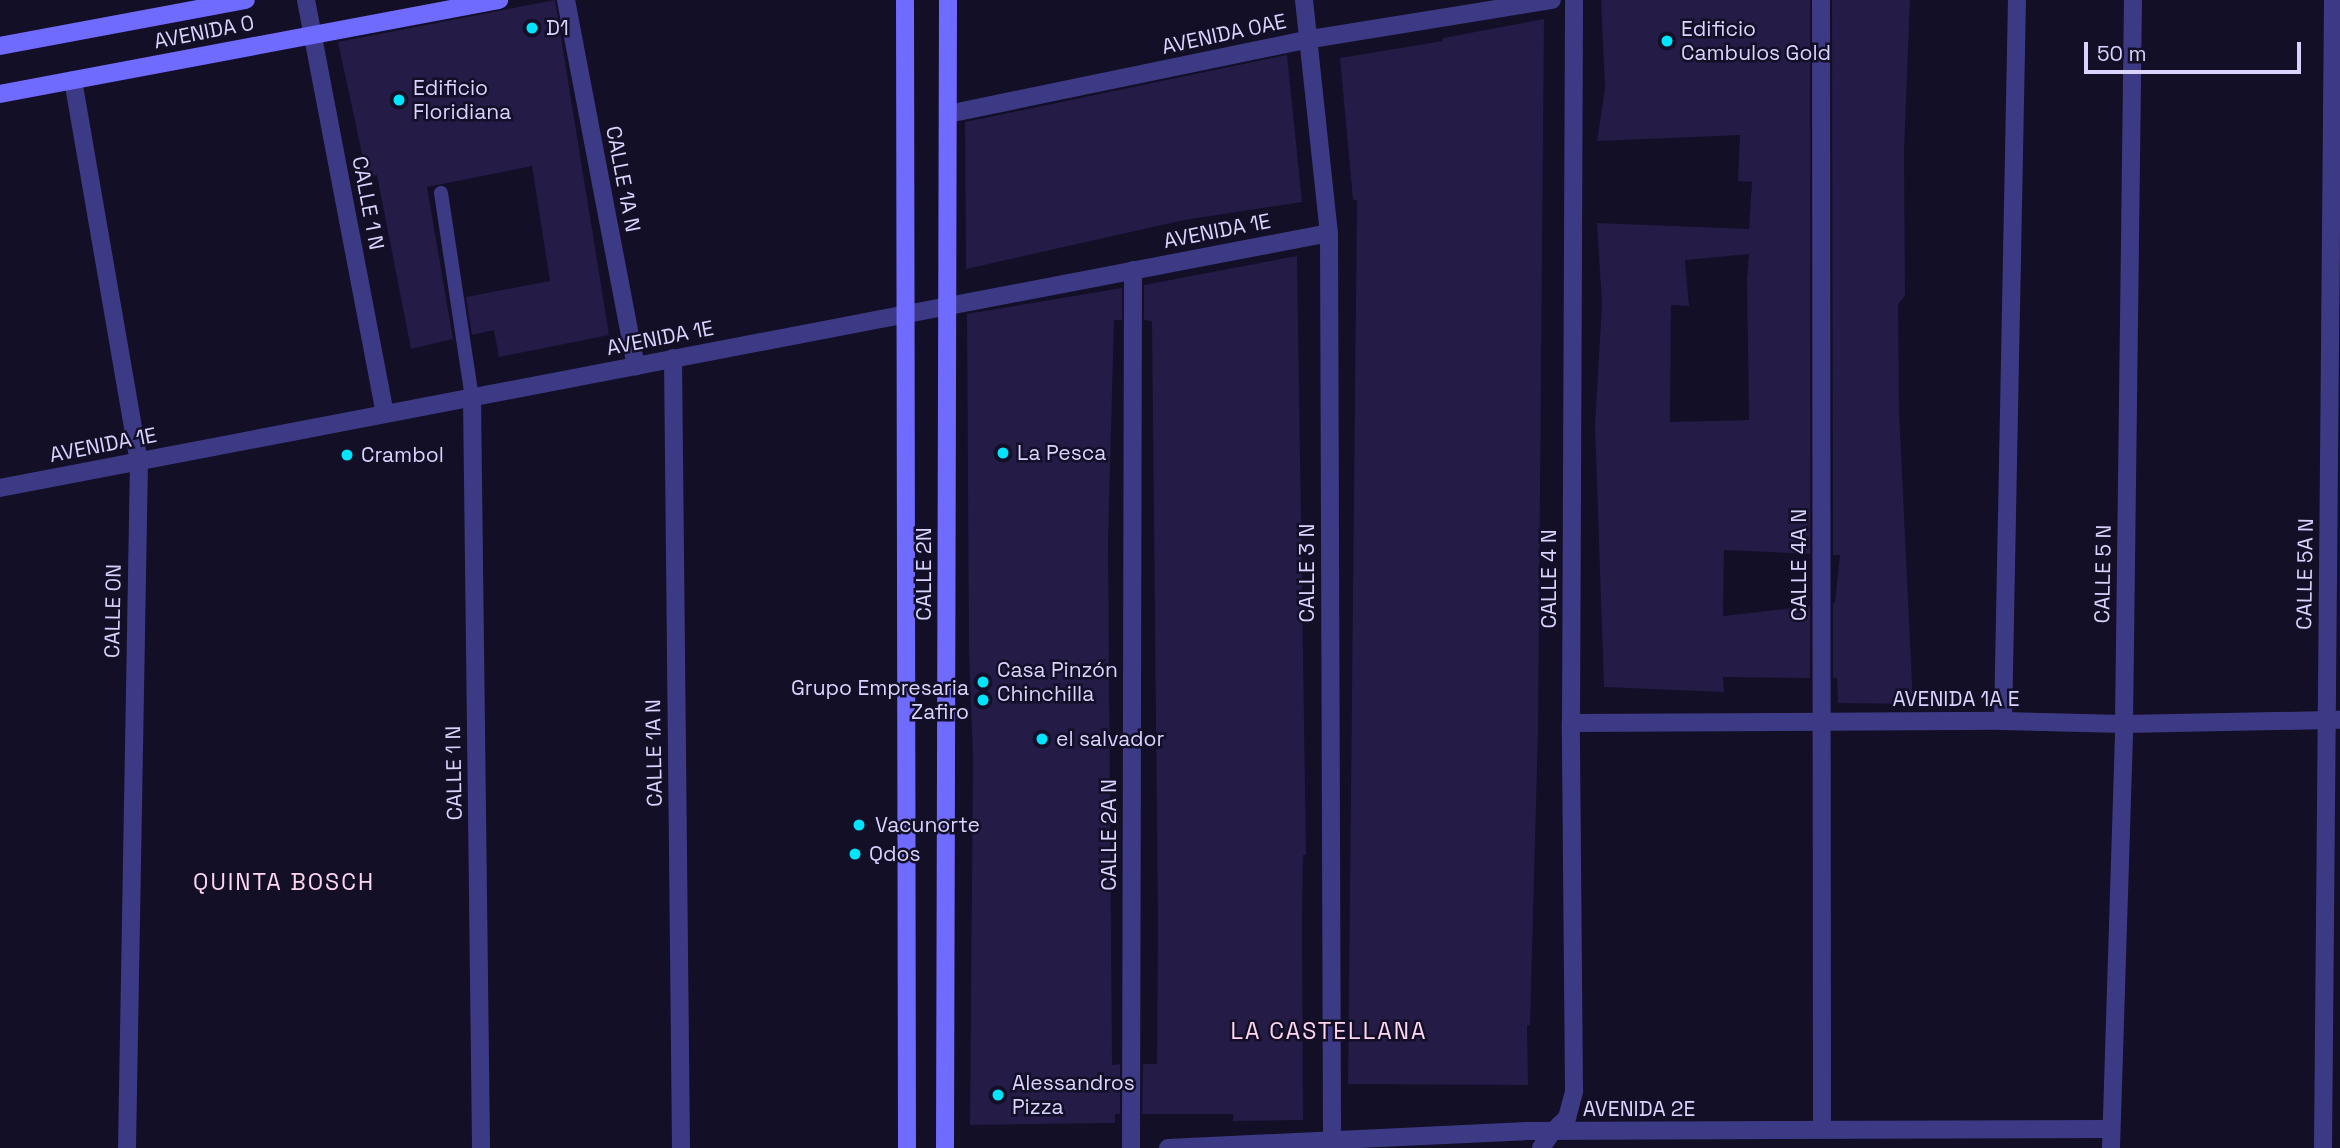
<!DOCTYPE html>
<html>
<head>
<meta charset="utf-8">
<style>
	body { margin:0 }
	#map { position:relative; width:2340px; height:1148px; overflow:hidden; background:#130f26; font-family:"Space Grotesk",sans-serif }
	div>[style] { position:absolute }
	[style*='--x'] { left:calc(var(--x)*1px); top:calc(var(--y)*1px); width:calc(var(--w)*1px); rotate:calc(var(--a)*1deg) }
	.building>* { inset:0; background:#241b47 }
	.lane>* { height:14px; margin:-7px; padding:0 7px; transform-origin:7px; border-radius:7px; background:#3d3a85 }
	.street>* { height:18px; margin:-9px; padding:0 9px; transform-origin:9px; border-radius:9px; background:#3d3a85 }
	.secondary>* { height:18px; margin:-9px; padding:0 9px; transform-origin:9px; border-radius:9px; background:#6f6bff }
	.dots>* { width:19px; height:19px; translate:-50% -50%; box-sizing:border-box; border:4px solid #130f26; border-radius:50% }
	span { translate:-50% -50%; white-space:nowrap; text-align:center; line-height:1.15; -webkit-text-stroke:5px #130f26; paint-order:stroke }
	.poi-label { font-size:21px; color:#d9d4ff }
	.left { translate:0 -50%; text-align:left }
	.right { translate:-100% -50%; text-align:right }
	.street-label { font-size:21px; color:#d9d4ff }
	.neighbourhood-label { font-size:23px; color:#ffd6f0; letter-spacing:2px }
	.scale { position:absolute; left:2084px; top:42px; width:217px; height:32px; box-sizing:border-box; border:4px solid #d9d4ff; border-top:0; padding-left:9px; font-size:21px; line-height:24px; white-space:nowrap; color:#d9d4ff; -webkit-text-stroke:5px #130f26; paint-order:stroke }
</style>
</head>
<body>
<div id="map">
	<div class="building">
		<i style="clip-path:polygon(555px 0,609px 335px,499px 357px,494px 330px,472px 335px,466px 297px,550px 281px,532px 166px,427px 187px,453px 339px,411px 349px,377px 175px,367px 177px,338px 42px)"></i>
		<i style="clip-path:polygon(evenodd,1601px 0,1810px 0,1810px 554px,1724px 550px,1723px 616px,1810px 606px,1810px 678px,1723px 677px,1724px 692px,1604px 687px,1595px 425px,1602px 304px,1597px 223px,1749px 229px,1752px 182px,1738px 181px,1740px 135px,1597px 141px,1605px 89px,1601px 0,1749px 254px,1747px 278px,1749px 420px,1670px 422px,1671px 305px,1689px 306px,1685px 260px,1749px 254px)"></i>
		<i style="clip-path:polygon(1832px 0,1910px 0,1904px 151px,1905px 296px,1898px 304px,1899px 410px,1913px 704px,1838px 703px,1837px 678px,1833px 678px,1833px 603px,1835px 603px,1840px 555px,1833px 555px)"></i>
		<i style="clip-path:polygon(1544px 19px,1538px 731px,1530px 1025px,1527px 1025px,1528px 1085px,1348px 1084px,1357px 200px,1353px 200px,1340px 58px,1443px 41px,1443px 38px)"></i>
		<i style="clip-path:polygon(1287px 55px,1302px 202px,1184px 220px,966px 269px,965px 122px)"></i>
		<i style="clip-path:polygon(1297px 256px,1306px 855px,1303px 855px,1302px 920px,1303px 1120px,1233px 1121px,1233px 1114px,1142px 1114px,1143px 1064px,1157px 1064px,1158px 925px,1152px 321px,1144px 320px,1144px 285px)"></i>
		<i style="clip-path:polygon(1122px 288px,1122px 320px,1114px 320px,1108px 540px,1112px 1065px,1120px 1064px,1120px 1114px,1115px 1114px,1115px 1123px,970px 1125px,973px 759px,969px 650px,967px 314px)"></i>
	</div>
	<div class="lane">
		<i style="--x:441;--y:193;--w:206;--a:81.4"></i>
	</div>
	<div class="street">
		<i style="--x:306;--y:0;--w:421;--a:79.2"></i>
		<i style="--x:566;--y:0;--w:373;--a:79.2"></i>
		<i style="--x:1304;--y:0;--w:234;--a:83.9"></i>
		<i style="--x:1329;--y:233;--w:915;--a:89.81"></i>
		<i style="--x:1821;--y:0;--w:1129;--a:89.95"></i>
		<i style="--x:73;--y:80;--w:387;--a:80.2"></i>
		<i style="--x:139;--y:461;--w:687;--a:91"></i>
		<i style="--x:948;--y:114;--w:371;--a:-11.7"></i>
		<i style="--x:1311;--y:39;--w:244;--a:-9.2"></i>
		<i style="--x:673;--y:358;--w:790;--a:89.42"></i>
		<i style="--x:472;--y:397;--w:751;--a:89.31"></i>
		<i style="--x:0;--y:488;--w:1353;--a:-10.86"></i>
		<i style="--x:2003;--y:721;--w:721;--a:-88.89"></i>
		<i style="--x:1571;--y:723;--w:432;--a:-0.3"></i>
		<i style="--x:2003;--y:721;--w:121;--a:1.4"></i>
		<i style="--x:2124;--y:724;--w:216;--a:-1.1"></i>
		<i style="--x:1131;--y:1148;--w:878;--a:-89.87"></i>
		<i style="--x:1168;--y:1148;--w:359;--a:-2.7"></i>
		<i style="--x:1527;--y:1131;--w:584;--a:-0.2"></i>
		<i style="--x:1541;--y:1148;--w:19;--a:-55"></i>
		<i style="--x:1552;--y:1132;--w:21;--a:-43"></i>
		<i style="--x:1567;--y:1118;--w:28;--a:-75"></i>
		<i style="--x:1574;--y:1091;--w:368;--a:-90.5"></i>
		<i style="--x:1571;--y:723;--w:723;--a:-89.76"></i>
		<i style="--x:2111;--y:1148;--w:424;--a:-88.2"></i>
		<i style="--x:2124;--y:724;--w:724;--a:-89.29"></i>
		<i style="--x:2323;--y:1148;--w:1148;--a:-89.5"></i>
	</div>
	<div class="secondary">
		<i style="--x:905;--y:0;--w:1148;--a:89.9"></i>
		<i style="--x:0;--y:46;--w:250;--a:-10.6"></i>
		<i style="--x:0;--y:94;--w:508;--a:-10.67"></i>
		<i style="--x:945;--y:1148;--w:1148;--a:-89.85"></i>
	</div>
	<div class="dots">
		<i style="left:532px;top:28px;background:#00e5ff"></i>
		<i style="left:1667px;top:41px;background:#00e5ff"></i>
		<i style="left:399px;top:100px;background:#00e5ff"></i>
		<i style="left:1003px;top:453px;background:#00e5ff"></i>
		<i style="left:347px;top:455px;background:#00e5ff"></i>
		<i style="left:983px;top:682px;background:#00e5ff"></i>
		<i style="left:983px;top:700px;background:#00e5ff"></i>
		<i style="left:1042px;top:739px;background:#00e5ff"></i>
		<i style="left:859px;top:825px;background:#00e5ff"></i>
		<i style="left:855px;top:854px;background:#00e5ff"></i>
		<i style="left:998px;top:1095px;background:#00e5ff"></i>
	</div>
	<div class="poi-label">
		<span class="left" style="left:546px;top:28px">D1</span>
		<span class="left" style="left:1681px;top:41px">Edificio<br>Cambulos Gold</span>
		<span class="left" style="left:413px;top:100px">Edificio<br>Floridiana</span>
		<span class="left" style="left:1017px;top:453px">La Pesca</span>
		<span class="left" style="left:361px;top:455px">Crambol</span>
		<span class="left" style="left:997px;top:682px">Casa Pinzón<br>Chinchilla</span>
		<span class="right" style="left:969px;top:700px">Grupo Empresaria<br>Zafiro</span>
		<span class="left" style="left:1056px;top:739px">el salvador</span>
		<span class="left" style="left:875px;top:825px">Vacunorte</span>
		<span class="left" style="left:869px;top:854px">Qdos</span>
		<span class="left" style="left:1012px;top:1095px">Alessandros<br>Pizza</span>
	</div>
	<div class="street-label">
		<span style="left:204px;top:32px;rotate:-11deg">AVENIDA 0</span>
		<span style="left:1224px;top:34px;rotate:-12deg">AVENIDA 0AE</span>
		<span style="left:623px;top:179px;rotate:79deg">CALLE 1A N</span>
		<span style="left:368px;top:203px;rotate:79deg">CALLE 1 N</span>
		<span style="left:1217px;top:231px;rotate:-11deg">AVENIDA 1E</span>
		<span style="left:660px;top:338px;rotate:-11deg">AVENIDA 1E</span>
		<span style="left:103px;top:445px;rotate:-11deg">AVENIDA 1E</span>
		<span style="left:1799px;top:565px;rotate:-90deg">CALLE 4A N</span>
		<span style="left:1307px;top:573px;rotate:-90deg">CALLE 3 N</span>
		<span style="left:924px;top:574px;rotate:-90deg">CALLE 2N</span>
		<span style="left:2103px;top:574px;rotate:-89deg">CALLE 5 N</span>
		<span style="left:2305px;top:574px;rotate:-89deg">CALLE 5A N</span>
		<span style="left:1549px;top:579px;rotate:-90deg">CALLE 4 N</span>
		<span style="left:113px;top:611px;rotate:-89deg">CALLE 0N</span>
		<span style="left:1956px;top:699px">AVENIDA 1A E</span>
		<span style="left:654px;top:753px;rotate:-91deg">CALLE 1A N</span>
		<span style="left:454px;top:773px;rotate:-91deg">CALLE 1 N</span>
		<span style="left:1109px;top:835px;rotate:-90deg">CALLE 2A N</span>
		<span style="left:1639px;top:1109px">AVENIDA 2E</span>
	</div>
	<div class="neighbourhood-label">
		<span style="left:284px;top:882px">QUINTA BOSCH</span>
		<span style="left:1329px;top:1031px">LA CASTELLANA</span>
	</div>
	<div class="scale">50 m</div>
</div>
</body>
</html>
